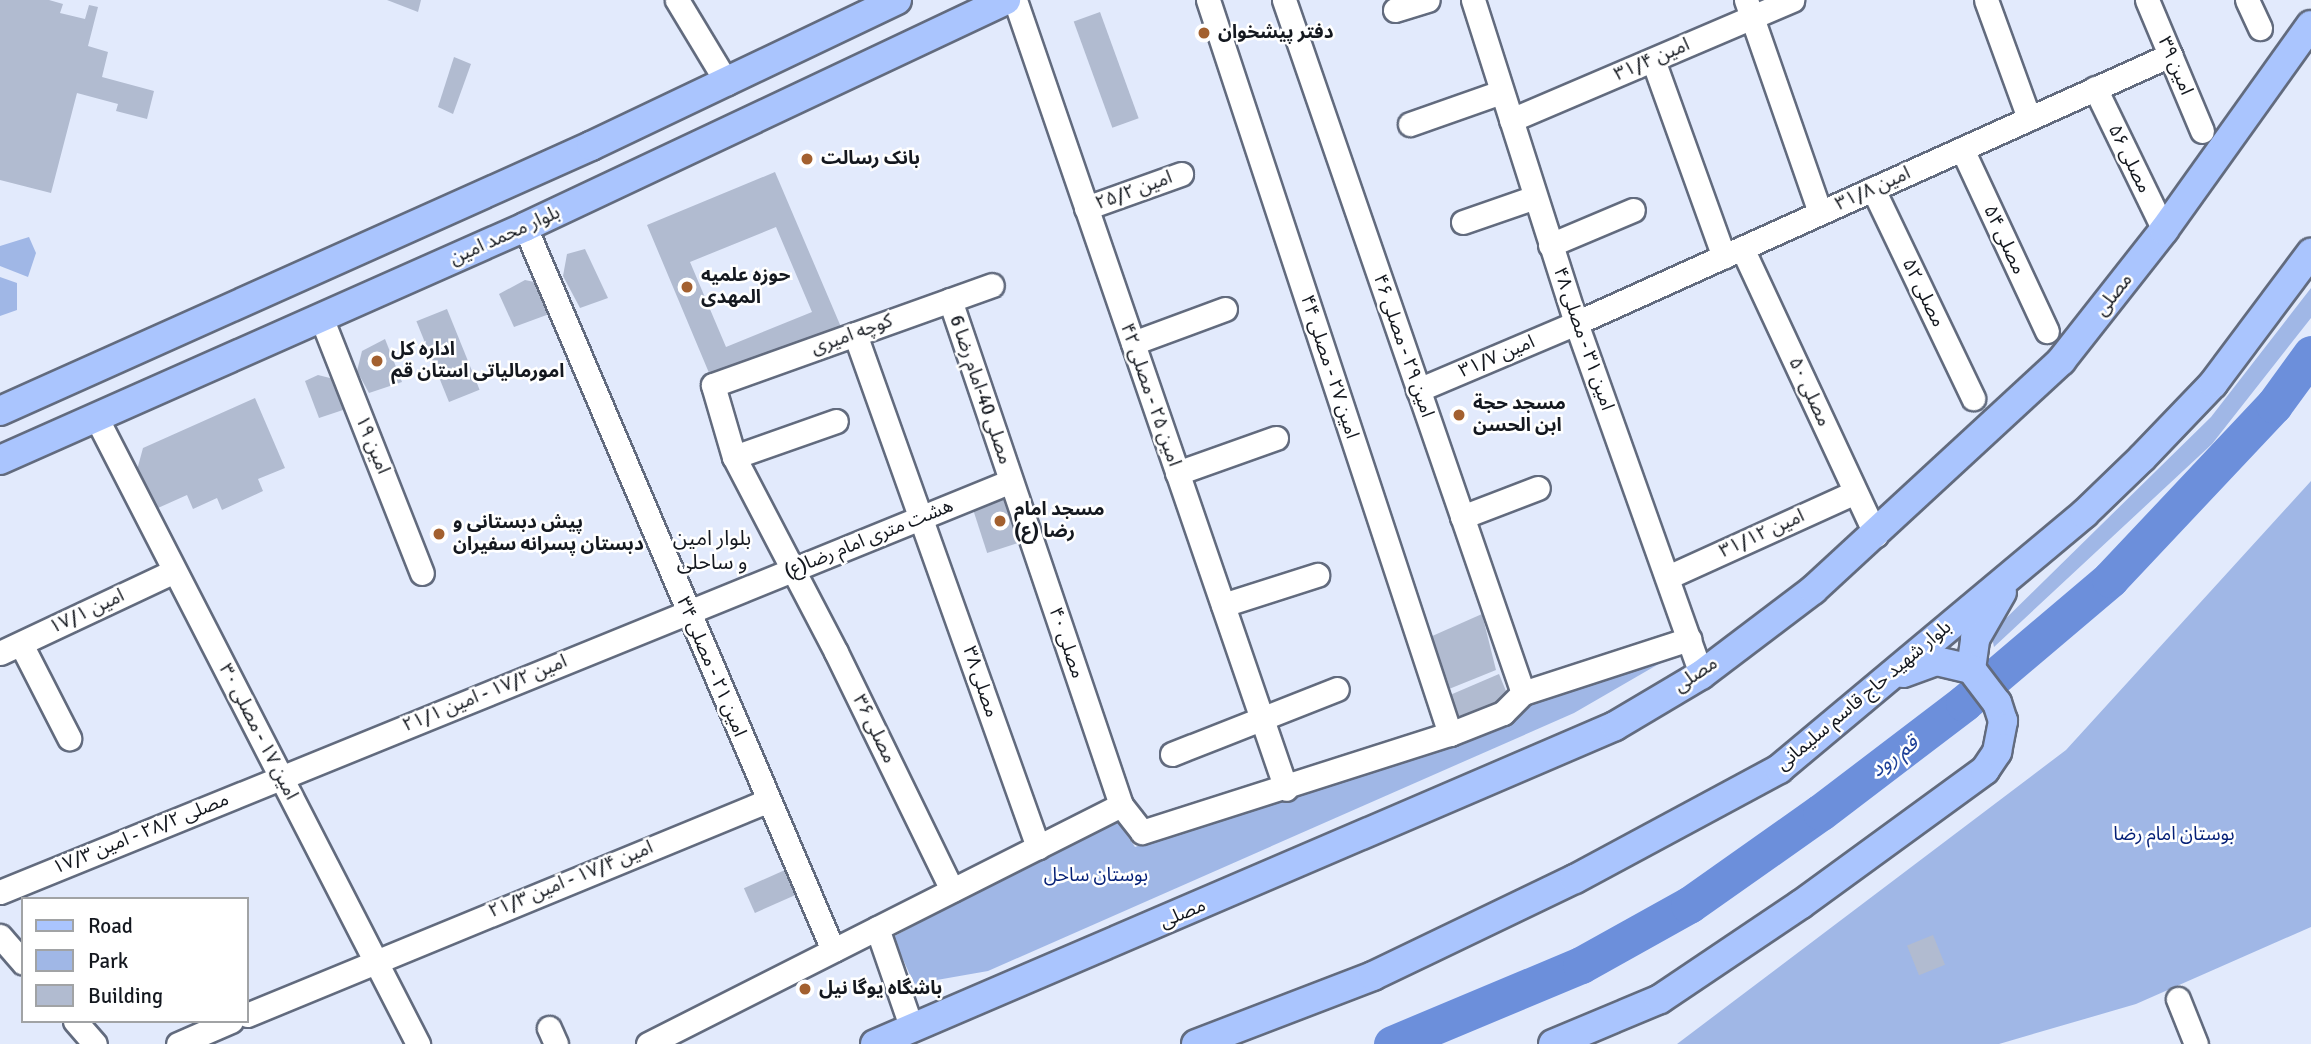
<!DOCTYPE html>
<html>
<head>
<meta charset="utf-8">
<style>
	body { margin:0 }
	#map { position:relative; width:2311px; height:1044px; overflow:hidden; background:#e2eafc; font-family:Signika,"Noto Sans Arabic",sans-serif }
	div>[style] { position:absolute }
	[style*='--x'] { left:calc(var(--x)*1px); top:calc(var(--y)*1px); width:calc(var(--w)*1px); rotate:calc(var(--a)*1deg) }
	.green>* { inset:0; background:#a0b7e6 }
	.river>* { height:37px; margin:-18.5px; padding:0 18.5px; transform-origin:18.5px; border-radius:18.5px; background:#6c8fdb }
	.building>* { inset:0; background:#b1bbd0; transform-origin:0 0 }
	.roads { filter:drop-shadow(2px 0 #626b7e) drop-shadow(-2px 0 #626b7e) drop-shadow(0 2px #626b7e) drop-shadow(0 -2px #626b7e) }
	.minor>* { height:23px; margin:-11.5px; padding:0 11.5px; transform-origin:11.5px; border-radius:11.5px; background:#fff }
	.major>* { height:28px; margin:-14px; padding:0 14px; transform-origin:14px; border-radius:14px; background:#aac5fe }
	.dots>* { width:19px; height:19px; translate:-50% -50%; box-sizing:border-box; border:4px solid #fff; border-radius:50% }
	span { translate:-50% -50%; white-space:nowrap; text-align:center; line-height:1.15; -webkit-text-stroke:5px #fff; paint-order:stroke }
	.poi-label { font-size:19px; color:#14181f; font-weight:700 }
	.left { translate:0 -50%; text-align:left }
	.street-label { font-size:19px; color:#14181f }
	.park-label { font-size:19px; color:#041f76 }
	.neighbourhood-label { font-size:21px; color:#14181f }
	.water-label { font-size:21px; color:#1d4098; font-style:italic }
	.legend { position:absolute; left:21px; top:897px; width:228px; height:126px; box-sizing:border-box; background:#fff; border:2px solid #a1a3a5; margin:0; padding:9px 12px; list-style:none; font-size:21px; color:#14181f }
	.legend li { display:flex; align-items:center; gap:14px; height:35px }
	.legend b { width:35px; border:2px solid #a1a3a5 }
</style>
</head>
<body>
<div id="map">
	<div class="green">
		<i style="clip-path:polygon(29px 237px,36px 253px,28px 277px,0 266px,0 246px)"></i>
		<i style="clip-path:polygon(0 277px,17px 283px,17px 310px,0 316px)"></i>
		<i style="clip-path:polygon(2311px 288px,2311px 318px,2212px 444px,1994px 647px,1991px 633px,2211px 417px)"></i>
		<i style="clip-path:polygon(2311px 481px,2311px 927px,2136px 1004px,1999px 1044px,1677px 1044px,2066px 750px)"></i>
		<i style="clip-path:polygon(1676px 654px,1574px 713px,988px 971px,914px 984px,893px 937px,1114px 816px,1135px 847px,1443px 745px,1516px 717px,1536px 697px)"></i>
	</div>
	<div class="river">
		<i style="--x:1392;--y:1044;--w:205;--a:-22.7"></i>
		<i style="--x:1581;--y:965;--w:124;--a:-29.1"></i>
		<i style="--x:1689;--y:905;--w:161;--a:-35.2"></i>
		<i style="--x:1821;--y:812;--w:180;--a:-37.3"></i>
		<i style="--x:1964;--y:703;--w:192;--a:-40.3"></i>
		<i style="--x:2110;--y:579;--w:239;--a:-46.7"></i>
		<i style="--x:2274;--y:405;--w:63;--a:-54"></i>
	</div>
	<div class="building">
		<i style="clip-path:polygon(0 0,49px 0,63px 4px,60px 13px,85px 19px,89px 5px,98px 7px,88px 46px,108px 52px,102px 77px,154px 91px,147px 119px,116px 111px,118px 104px,77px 93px,51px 193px,0 180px)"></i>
		<i style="clip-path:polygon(387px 0,421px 0,418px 12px)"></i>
		<i style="left:1100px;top:12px;width:113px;height:28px;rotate:70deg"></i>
		<i style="clip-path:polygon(454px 57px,471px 64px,453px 114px,438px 107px)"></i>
		<i style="clip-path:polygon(evenodd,775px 172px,841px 327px,712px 380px,647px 225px,775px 172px,776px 227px,812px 312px,726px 347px,690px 262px,776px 227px)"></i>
		<i style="clip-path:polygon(585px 249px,608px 298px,580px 308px,563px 276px,567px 254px)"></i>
		<i style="clip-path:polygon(525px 280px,539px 283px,552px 313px,514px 327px,499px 294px)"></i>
		<i style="left:447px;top:309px;width:87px;height:33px;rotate:68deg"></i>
		<i style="clip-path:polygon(385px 339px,402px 382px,369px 393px,357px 371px,362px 351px)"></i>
		<i style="clip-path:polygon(318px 375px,334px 379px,346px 409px,319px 418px,305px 381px)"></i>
		<i style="clip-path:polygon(255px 398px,285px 468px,258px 479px,263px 491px,222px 510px,217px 498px,193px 509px,187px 495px,158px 508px,137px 470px,143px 448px)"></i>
		<i style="left:1012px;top:487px;width:55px;height:44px;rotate:72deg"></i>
		<i style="clip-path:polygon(1482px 614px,1496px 670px,1449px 689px,1430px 637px)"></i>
		<i style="clip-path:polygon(1499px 674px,1508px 696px,1501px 706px,1460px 724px,1450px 695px)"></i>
		<i style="left:785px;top:870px;width:27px;height:45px;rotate:66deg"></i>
		<i style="left:1933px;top:935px;width:32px;height:28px;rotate:68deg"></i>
	</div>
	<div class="roads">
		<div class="minor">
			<i style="--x:677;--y:0;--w:97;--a:58.9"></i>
			<i style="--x:1015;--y:0;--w:834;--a:71.04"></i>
			<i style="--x:1208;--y:0;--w:773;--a:71.75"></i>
			<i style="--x:1284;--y:0;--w:733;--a:70.97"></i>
			<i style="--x:1473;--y:0;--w:339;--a:72.3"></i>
			<i style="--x:1576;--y:323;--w:374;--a:70.4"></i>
			<i style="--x:1746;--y:0;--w:225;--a:70.8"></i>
			<i style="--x:1986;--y:0;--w:126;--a:70"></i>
			<i style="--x:2147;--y:0;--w:142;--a:67.2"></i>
			<i style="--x:2247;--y:0;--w:31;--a:65"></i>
			<i style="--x:1395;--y:10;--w:34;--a:-17"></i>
			<i style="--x:1653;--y:60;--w:209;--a:70.2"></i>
			<i style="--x:2095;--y:88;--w:158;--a:64.1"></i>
			<i style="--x:1511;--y:120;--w:306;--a:-23.1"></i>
			<i style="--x:1410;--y:124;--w:96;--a:-19.4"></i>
			<i style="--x:1962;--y:149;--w:201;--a:65"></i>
			<i style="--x:1873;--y:189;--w:232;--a:64.4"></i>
			<i style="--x:1086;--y:208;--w:101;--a:-19.7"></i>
			<i style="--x:1463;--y:222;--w:76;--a:-19.1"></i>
			<i style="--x:525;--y:227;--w:786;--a:66.93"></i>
			<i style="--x:1550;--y:245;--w:90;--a:-22.9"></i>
			<i style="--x:1742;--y:248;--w:317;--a:65"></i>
			<i style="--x:950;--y:300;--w:533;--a:71.29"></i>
			<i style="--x:321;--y:317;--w:275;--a:68.5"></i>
			<i style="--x:855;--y:334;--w:545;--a:70.37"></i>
			<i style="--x:1133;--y:343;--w:98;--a:-20.3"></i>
			<i style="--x:1418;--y:390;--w:172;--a:-23"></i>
			<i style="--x:1576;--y:323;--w:652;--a:-24.28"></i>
			<i style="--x:97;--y:419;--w:703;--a:62.81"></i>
			<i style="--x:734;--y:457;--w:108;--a:-19.4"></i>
			<i style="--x:1177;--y:473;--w:105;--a:-19.5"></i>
			<i style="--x:1462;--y:517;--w:81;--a:-20.9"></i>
			<i style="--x:1668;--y:577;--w:205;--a:-24.4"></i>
			<i style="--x:1223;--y:605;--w:99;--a:-17.7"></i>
			<i style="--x:21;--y:644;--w:106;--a:62.9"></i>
			<i style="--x:0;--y:653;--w:192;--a:-25.2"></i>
			<i style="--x:1172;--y:754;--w:177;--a:-21.5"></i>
			<i style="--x:952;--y:890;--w:265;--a:-116"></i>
			<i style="--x:836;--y:652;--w:220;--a:-117.6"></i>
			<i style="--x:734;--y:457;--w:75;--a:-106.3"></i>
			<i style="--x:713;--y:385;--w:296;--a:-19.7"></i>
			<i style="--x:0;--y:892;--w:1091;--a:-22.12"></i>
			<i style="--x:877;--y:928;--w:107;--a:70.9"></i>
			<i style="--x:0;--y:936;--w:35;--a:49"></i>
			<i style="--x:2178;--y:999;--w:48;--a:68.2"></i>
			<i style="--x:247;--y:1015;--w:562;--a:-22.37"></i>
			<i style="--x:75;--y:1021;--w:30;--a:49"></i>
			<i style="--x:549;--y:1028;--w:17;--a:66"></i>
			<i style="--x:178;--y:1044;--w:58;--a:-23.5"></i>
			<i style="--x:648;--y:1044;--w:530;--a:-26.81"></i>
			<i style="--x:1121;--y:805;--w:34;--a:52"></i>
			<i style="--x:1142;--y:832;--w:323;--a:-17.7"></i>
			<i style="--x:1450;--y:734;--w:57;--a:-21.6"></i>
			<i style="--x:1503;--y:713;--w:28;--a:-45"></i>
			<i style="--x:1523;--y:693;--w:175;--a:-18"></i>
		</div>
		<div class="major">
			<i style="--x:0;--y:411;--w:648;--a:-24.15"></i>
			<i style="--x:591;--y:146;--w:339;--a:-25.5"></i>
			<i style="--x:0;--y:460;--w:574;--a:-23.93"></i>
			<i style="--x:525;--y:227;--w:532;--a:-25.26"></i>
			<i style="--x:1971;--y:669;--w:30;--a:-82"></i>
			<i style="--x:1975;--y:639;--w:54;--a:-60.1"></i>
			<i style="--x:875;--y:1044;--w:805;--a:-23.25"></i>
			<i style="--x:1615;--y:726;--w:100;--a:-30.7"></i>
			<i style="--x:1701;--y:675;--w:141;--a:-37.2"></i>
			<i style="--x:1813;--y:590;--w:338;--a:-42.7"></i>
			<i style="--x:2061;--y:361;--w:167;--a:-51.8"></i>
			<i style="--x:2164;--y:230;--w:252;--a:-54.4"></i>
			<i style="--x:1196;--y:1044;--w:190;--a:-21"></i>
			<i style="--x:1373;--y:976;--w:224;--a:-25.7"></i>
			<i style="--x:1575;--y:879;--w:232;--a:-28.3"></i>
			<i style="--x:1779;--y:769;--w:398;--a:-39.9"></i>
			<i style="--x:2084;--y:514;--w:81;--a:-44"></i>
			<i style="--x:2142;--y:458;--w:103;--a:-46.2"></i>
			<i style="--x:2213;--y:384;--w:164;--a:-53.2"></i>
			<i style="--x:1553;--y:1044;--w:116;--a:-22.8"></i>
			<i style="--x:1660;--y:999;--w:169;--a:-33.9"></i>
			<i style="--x:1800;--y:905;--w:229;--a:-36.1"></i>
			<i style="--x:1985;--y:770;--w:22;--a:-56"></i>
			<i style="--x:1997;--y:752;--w:32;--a:-79"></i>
			<i style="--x:2003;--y:721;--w:19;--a:-108"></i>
			<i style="--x:1997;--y:703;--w:43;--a:-127.4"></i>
			<i style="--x:1971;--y:669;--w:36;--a:-167"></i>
			<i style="--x:1936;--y:661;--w:35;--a:160"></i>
		</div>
	</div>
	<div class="dots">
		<i style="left:1204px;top:33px;background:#a3602f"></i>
		<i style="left:807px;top:159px;background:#a3602f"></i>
		<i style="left:687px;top:287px;background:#a3602f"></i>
		<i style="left:377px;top:361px;background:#a3602f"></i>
		<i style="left:1459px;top:415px;background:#a3602f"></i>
		<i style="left:1000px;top:521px;background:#a3602f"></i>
		<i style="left:439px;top:534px;background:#a3602f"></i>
		<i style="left:805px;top:989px;background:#a3602f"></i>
	</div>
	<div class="poi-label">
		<span class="left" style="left:1218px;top:33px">دفتر پیشخوان</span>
		<span class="left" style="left:821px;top:159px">بانک رسالت</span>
		<span class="left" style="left:701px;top:287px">حوزه علمیه<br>المهدی</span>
		<span class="left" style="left:391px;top:361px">اداره کل<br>امورمالیاتی استان قم</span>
		<span class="left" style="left:1473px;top:415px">مسجد حجة<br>ابن الحسن</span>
		<span class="left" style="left:1014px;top:521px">مسجد امام<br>رضا (ع)</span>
		<span class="left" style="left:453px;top:534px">پیش دبستانی و<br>دبستان پسرانه سفیران</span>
		<span class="left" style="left:819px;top:989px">باشگاه یوگا نیل</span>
	</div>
	<div class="street-label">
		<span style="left:1652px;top:60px;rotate:-23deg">امین ۳۱/۴</span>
		<span style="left:2175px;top:66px;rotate:67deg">امین ۳۹</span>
		<span style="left:2129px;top:159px;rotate:64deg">مصلی ۵۶</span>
		<span style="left:1873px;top:189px;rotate:-24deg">امین ۳۱/۸</span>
		<span style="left:1134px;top:191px;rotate:-20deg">امین ۲۵/۲</span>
		<span style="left:505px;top:236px;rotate:-24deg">بلوار محمد امین</span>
		<span style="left:2004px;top:240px;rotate:65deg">مصلی ۵۴</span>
		<span style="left:1923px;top:293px;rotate:64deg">مصلی ۵۲</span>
		<span style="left:2114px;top:295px;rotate:-52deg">مصلی</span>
		<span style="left:852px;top:335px;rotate:-20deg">کوچه امیری</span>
		<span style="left:1583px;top:339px;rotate:71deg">امین ۳۱ - مصلی ۴۸</span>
		<span style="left:1403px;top:346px;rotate:71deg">امین ۲۹ - مصلی ۴۶</span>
		<span style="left:1497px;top:357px;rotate:-23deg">امین ۳۱/۷</span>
		<span style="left:1329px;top:367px;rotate:72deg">امین ۲۷ - مصلی ۴۴</span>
		<span style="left:980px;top:390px;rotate:71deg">مصلی 40-امام رضا 6</span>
		<span style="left:1809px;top:392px;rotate:65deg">مصلی ۵۰</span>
		<span style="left:1150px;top:395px;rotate:71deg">امین ۲۵ - مصلی ۴۲</span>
		<span style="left:372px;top:445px;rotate:68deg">امین ۱۹</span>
		<span style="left:1762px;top:534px;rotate:-24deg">امین ۳۱/۱۲</span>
		<span style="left:869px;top:539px;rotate:-22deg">هشت متری امام رضا(ع)</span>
		<span style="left:87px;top:612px;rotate:-25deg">امین ۱۷/۱</span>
		<span style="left:1066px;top:643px;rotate:71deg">مصلی ۴۰</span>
		<span style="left:711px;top:667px;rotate:67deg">امین ۲۱ - مصلی ۳۴</span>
		<span style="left:1696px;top:675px;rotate:-34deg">مصلی</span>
		<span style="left:980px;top:682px;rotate:71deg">مصلی ۳۸</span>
		<span style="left:485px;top:694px;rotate:-22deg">امین ۱۷/۲ - امین ۲۱/۱</span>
		<span style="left:1864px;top:696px;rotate:-40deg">بلوار شهید حاج قاسم سلیمانی</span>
		<span style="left:874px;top:729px;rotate:64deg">مصلی ۳۶</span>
		<span style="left:258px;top:732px;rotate:63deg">امین ۱۷ - مصلی ۳۰</span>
		<span style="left:141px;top:834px;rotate:-22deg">مصلی ۲۸/۲ - امین ۱۷/۳</span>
		<span style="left:571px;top:880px;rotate:-22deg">امین ۱۷/۴ - امین ۲۱/۳</span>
		<span style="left:1183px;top:914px;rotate:-23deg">مصلی</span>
	</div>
	<div class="park-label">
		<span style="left:2174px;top:835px">بوستان امام رضا</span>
		<span style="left:1096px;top:876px">بوستان ساحل</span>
	</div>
	<div class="neighbourhood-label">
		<span style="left:712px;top:550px">بلوار امین<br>و ساحلی</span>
	</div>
	<div class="water-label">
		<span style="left:1894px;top:756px;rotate:-37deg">قم رود</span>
	</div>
	<ul class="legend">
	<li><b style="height:9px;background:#aac5fe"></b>Road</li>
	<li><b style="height:19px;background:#a0b7e6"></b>Park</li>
	<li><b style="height:19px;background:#b1bbd0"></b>Building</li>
	</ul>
</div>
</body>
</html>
